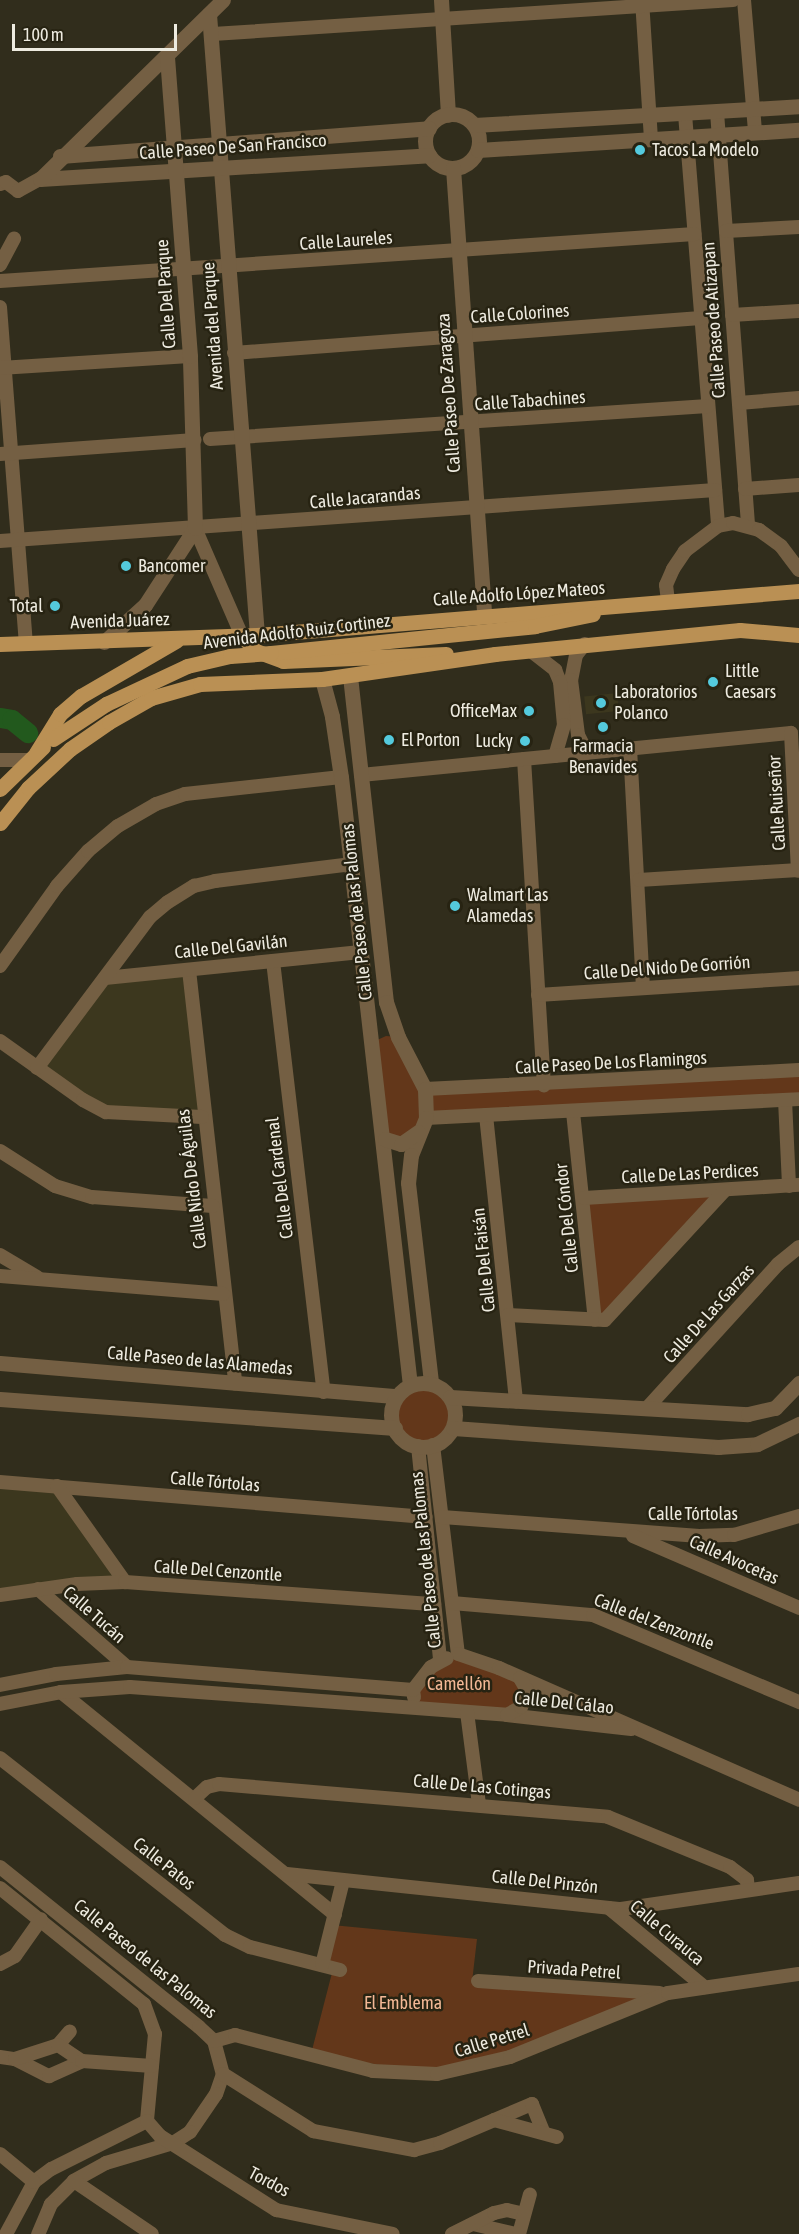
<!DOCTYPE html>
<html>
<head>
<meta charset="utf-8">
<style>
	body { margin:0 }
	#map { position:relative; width:799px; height:2234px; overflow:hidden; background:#312d1c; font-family:"Asap Condensed",sans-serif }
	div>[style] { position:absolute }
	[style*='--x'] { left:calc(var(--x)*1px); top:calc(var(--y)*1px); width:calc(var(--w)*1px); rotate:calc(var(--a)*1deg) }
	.built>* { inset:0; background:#3c371e; transform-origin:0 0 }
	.green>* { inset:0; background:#63371a }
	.round { border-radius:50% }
	.river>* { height:20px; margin:-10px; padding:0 10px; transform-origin:10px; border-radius:10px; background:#22591d }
	.minor>* { height:14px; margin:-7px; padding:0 7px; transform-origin:7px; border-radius:7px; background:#745f43 }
	.tertiary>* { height:15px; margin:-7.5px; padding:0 7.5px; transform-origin:7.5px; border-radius:7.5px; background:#745f43 }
	.tertiary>.ring { margin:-7.5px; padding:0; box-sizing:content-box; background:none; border:15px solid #745f43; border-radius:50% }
	.primary>* { height:15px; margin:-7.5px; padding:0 7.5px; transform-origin:7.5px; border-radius:7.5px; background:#ba9054 }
	.primary-bridge>* { height:15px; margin:-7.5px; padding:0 7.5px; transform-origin:7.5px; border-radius:7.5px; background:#ba9054 }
	.dots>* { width:16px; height:16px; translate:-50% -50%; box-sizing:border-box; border:3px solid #272312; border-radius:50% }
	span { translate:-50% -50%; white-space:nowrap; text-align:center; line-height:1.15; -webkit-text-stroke:5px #272312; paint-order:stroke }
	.street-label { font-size:18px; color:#eeebe0 }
	.poi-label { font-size:18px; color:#eeebe0 }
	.left { translate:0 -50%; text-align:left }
	.right { translate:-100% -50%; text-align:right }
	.park-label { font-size:18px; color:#f3b895 }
	.scale { position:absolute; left:12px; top:24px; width:165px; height:27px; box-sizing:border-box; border:3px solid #eeebe0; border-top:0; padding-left:8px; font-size:18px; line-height:21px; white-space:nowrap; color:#eeebe0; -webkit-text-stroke:4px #272312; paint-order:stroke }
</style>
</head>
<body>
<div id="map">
	<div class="built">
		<i style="left:617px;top:693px;width:18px;height:33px;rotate:84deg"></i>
		<i style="clip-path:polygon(189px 970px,202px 1117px,106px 1112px,37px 1068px,105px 978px)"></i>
		<i style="clip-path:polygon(0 1482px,57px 1486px,125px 1582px,0 1595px)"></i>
	</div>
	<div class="green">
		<i style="clip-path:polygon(386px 1036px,398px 1037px,425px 1089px,799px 1070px,799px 1099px,426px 1118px,410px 1140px,385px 1139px,375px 1041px)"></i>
		<i style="clip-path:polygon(725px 1190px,605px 1320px,595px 1320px,584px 1198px)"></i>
		<i class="round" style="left:391px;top:1383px;width:64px;height:64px"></i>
		<i style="clip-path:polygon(458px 1654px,499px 1668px,528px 1692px,507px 1715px,422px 1709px,415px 1700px,431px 1667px)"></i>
		<i style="clip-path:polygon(332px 1925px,477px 1939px,472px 1982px,668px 1993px,615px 2016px,437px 2074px,311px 2054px,333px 1969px,322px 1965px)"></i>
	</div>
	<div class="river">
		<i style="--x:0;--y:718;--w:12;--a:9"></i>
		<i style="--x:12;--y:720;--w:21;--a:39"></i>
	</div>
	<div class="minor">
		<i style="--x:642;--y:0;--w:139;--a:86.3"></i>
		<i style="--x:744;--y:0;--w:132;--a:85.2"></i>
		<i style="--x:213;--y:34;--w:521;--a:-3.74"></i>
		<i style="--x:717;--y:112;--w:414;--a:85.7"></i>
		<i style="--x:685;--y:114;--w:413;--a:85.4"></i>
		<i style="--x:0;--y:184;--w:6;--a:-18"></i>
		<i style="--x:6;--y:182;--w:15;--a:37"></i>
		<i style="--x:18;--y:191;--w:25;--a:-29"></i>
		<i style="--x:726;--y:231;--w:73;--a:-3.1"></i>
		<i style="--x:0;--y:265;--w:30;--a:-62"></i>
		<i style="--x:0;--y:281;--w:696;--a:-3.87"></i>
		<i style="--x:0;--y:307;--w:337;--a:85.6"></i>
		<i style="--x:732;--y:315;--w:67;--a:-3.4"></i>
		<i style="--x:234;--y:353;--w:468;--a:-4.3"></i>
		<i style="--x:0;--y:368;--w:190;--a:-3.6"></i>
		<i style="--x:739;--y:403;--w:60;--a:-4.8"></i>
		<i style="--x:210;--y:439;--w:499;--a:-3.8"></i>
		<i style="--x:0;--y:454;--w:195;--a:-4.1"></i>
		<i style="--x:745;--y:489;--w:54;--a:-4.2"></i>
		<i style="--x:195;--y:528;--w:118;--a:66.5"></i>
		<i style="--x:0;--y:541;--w:717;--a:-4.08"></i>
		<i style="--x:668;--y:601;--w:16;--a:-97"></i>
		<i style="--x:666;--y:585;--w:17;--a:-66"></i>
		<i style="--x:673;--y:569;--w:22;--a:-56"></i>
		<i style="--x:685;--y:551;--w:41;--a:-37.1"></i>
		<i style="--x:718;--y:526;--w:15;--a:-11"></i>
		<i style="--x:733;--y:523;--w:27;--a:15"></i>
		<i style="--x:759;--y:530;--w:27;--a:36"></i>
		<i style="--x:781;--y:546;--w:30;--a:53"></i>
		<i style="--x:585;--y:644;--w:14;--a:129"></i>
		<i style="--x:576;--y:655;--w:25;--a:101"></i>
		<i style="--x:571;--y:680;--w:55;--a:82.7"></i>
		<i style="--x:578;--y:735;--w:20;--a:63"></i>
		<i style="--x:531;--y:651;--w:31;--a:38"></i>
		<i style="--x:555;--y:670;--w:13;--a:67"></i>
		<i style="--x:560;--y:682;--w:43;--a:84.7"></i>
		<i style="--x:564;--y:725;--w:32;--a:106"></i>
		<i style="--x:630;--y:748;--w:240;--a:86.9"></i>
		<i style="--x:524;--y:759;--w:327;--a:86.5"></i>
		<i style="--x:0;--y:760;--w:28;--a:0"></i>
		<i style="--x:361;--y:775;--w:432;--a:-5.6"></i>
		<i style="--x:791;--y:733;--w:138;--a:87.1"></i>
		<i style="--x:639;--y:880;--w:160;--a:-3.6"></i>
		<i style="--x:273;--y:961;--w:434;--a:83.3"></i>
		<i style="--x:0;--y:966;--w:98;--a:-54.5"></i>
		<i style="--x:57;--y:886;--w:47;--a:-48.5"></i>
		<i style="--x:88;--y:851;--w:39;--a:-40"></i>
		<i style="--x:118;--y:826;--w:44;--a:-30.1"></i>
		<i style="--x:156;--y:804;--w:31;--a:-19"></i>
		<i style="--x:185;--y:794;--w:157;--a:-6.2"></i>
		<i style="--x:189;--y:970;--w:416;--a:83.6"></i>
		<i style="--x:105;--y:978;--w:257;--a:-5.8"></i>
		<i style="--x:538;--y:995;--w:262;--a:-3.7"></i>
		<i style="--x:0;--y:1041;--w:102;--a:35.4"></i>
		<i style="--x:83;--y:1100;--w:26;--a:28"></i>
		<i style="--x:106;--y:1112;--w:96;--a:3"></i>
		<i style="--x:37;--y:1068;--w:189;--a:-53.2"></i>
		<i style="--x:150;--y:917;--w:23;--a:-40"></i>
		<i style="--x:168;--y:902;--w:31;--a:-32"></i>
		<i style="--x:194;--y:886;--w:22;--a:-13"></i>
		<i style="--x:215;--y:881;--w:138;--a:-7.1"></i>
		<i style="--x:425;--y:1089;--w:374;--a:-2.9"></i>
		<i style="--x:785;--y:1100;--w:86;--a:87.3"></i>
		<i style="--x:573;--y:1112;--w:209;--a:84"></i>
		<i style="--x:486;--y:1115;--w:288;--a:84"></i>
		<i style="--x:426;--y:1118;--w:373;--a:-2.9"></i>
		<i style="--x:0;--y:1151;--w:65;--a:32.5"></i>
		<i style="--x:55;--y:1186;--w:39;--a:17"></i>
		<i style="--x:92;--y:1197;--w:121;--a:4.3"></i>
		<i style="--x:584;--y:1198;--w:215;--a:-3.5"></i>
		<i style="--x:0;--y:1255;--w:43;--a:30.7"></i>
		<i style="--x:0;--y:1276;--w:224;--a:4.6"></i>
		<i style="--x:508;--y:1315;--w:97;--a:3"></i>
		<i style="--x:605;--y:1320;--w:177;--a:-47.3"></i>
		<i style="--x:648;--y:1407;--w:193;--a:-47.7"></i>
		<i style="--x:778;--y:1264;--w:27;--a:-39"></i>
		<i style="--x:433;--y:1445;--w:210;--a:83.2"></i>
		<i style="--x:418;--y:1446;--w:215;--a:84.1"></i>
		<i style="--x:0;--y:1482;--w:427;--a:4.7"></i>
		<i style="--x:57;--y:1486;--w:118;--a:54.7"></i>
		<i style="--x:442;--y:1517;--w:258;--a:4.2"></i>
		<i style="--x:699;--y:1536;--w:35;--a:-2"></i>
		<i style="--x:734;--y:1535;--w:68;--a:-16.3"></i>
		<i style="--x:633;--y:1536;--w:181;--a:23.4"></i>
		<i style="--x:38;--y:1589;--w:118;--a:41.2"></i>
		<i style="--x:0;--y:1595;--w:78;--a:-8.1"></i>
		<i style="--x:77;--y:1584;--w:48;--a:-2.4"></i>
		<i style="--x:125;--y:1582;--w:310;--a:4.1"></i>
		<i style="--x:452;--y:1603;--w:142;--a:4.9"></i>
		<i style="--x:593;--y:1615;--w:224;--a:22.9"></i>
		<i style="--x:458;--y:1654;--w:43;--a:18.9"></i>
		<i style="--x:499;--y:1668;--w:328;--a:23.7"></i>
		<i style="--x:0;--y:1685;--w:57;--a:-11.1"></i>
		<i style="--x:56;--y:1674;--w:71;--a:-5.6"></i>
		<i style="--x:127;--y:1667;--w:287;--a:4.6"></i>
		<i style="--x:61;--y:1692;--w:353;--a:39.1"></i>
		<i style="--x:414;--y:1697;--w:7;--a:-98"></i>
		<i style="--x:413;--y:1690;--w:29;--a:-52"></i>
		<i style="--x:431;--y:1667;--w:18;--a:-29"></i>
		<i style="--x:0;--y:1704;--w:62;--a:-11.1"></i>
		<i style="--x:61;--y:1692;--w:69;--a:-4.1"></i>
		<i style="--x:130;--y:1687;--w:378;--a:4.2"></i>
		<i style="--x:507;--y:1715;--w:125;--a:6.4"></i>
		<i style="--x:467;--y:1712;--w:94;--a:82.6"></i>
		<i style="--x:507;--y:1715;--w:16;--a:-30"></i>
		<i style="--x:521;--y:1707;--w:17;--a:-65"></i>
		<i style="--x:528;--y:1692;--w:16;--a:-120"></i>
		<i style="--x:0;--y:1758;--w:286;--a:38.2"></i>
		<i style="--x:225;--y:1935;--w:28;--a:26"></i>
		<i style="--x:250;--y:1947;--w:93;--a:14.3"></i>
		<i style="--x:195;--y:1798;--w:16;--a:-43"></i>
		<i style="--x:207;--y:1787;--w:12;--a:-14"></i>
		<i style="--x:219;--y:1784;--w:390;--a:4.8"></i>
		<i style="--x:608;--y:1817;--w:132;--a:22.3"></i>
		<i style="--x:730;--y:1867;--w:21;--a:37"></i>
		<i style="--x:747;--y:1880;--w:10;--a:84"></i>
		<i style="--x:0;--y:1867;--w:255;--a:38.8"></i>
		<i style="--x:199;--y:2027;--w:21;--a:43"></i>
		<i style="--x:214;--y:2041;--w:34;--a:75"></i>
		<i style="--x:223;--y:2074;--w:21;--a:109"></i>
		<i style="--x:216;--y:2094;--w:46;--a:124.4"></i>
		<i style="--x:190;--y:2132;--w:20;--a:147"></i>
		<i style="--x:173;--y:2143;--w:70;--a:163.4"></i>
		<i style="--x:106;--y:2163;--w:37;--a:151"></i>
		<i style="--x:74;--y:2181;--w:33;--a:135"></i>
		<i style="--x:51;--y:2204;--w:33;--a:113"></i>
		<i style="--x:287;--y:1874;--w:336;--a:6"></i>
		<i style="--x:621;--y:1909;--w:180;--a:-8.3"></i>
		<i style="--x:0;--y:1888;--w:185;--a:38.9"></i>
		<i style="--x:144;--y:2004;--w:32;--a:70"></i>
		<i style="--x:155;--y:2034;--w:87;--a:95.3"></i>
		<i style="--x:147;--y:2121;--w:107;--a:153.4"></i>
		<i style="--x:51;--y:2169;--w:21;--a:143"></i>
		<i style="--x:34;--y:2182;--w:59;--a:118.3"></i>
		<i style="--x:609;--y:1908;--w:124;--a:39.7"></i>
		<i style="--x:0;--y:1964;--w:17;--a:-28"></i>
		<i style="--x:15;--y:1956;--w:45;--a:-54.9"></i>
		<i style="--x:322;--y:1965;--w:87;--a:-76"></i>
		<i style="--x:478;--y:1981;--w:182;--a:3.8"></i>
		<i style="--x:214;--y:2041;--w:22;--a:-16"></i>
		<i style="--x:235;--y:2035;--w:143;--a:14.6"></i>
		<i style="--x:373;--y:2071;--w:64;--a:2.7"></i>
		<i style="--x:437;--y:2074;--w:75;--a:-13.1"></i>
		<i style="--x:510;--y:2057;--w:170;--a:-22.1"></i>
		<i style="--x:668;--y:1993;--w:132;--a:-8.3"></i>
		<i style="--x:58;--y:2045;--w:18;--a:-49"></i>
		<i style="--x:0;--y:2057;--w:15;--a:8"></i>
		<i style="--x:15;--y:2059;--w:38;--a:27"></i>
		<i style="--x:49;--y:2076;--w:36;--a:-24"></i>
		<i style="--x:15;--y:2059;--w:45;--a:-18"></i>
		<i style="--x:58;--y:2045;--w:29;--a:34"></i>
		<i style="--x:82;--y:2061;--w:70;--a:4.1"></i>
		<i style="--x:223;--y:2074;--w:107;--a:32.3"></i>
		<i style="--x:313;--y:2131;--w:103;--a:10.7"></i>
		<i style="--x:414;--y:2150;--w:27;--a:-15"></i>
		<i style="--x:440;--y:2143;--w:100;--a:-23"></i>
		<i style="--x:532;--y:2104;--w:31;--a:68"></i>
		<i style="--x:494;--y:2120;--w:65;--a:15.1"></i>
		<i style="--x:147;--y:2121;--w:20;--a:49"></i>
		<i style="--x:160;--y:2136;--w:138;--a:32.5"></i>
		<i style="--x:276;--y:2210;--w:119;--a:11.6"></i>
		<i style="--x:0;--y:2154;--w:44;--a:39.5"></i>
		<i style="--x:74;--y:2181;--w:94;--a:34.2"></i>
		<i style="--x:473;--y:2224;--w:44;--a:13.1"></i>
		<i style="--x:452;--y:2234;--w:47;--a:-26.6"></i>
		<i style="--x:494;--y:2213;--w:13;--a:-13"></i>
		<i style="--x:507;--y:2210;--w:17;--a:13"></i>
		<i style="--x:519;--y:2234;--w:41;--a:-74.6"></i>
	</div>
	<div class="tertiary">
		<i style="--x:441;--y:0;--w:115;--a:86.5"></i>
		<i style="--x:209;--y:14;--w:623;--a:85.58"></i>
		<i class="ring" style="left:425px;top:114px;width:39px;height:39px"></i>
		<i style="--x:474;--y:125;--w:326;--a:-3.3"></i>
		<i style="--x:478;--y:150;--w:322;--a:-3.6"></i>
		<i style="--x:60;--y:156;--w:370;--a:-4.3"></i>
		<i style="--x:453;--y:168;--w:448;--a:86"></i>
		<i style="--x:40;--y:179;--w:390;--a:-3.5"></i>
		<i style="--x:40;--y:179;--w:256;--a:-44.4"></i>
		<i style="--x:104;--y:642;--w:55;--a:-42.1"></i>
		<i style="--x:145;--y:605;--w:92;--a:-57"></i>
		<i style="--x:195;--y:528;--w:172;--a:-91.7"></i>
		<i style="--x:190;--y:356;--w:300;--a:-94.4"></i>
		<i style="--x:350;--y:676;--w:328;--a:83.7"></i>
		<i style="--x:386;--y:1002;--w:37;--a:71"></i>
		<i style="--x:398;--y:1037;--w:59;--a:62.6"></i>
		<i style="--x:425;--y:1089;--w:29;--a:88"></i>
		<i style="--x:426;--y:1118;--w:40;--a:112"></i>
		<i style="--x:411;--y:1155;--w:28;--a:96"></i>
		<i style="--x:408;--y:1183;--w:201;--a:83.4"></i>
		<i style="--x:322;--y:679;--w:39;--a:75"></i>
		<i style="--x:332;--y:717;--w:61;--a:81.5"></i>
		<i style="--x:341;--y:777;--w:612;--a:83.53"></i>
		<i style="--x:385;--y:1139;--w:17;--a:17"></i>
		<i style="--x:401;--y:1144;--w:21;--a:-35"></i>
		<i style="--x:0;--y:1363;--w:398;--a:4.8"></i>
		<i class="ring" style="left:391px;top:1383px;width:49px;height:49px"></i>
		<i style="--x:450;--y:1397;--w:298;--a:3.3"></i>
		<i style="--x:748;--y:1414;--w:28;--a:-13"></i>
		<i style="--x:775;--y:1408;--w:35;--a:-46"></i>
		<i style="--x:0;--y:1399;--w:396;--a:4.2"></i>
		<i style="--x:453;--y:1428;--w:266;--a:4.1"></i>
		<i style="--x:718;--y:1447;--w:39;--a:-4"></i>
		<i style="--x:757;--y:1444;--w:47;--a:-25.5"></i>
	</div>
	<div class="primary">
		<i style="--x:242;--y:636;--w:21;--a:47"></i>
		<i style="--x:256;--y:651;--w:29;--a:20"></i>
		<i style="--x:283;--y:661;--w:163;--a:-2.5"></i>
		<i style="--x:0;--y:644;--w:257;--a:-2"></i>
		<i style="--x:257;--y:635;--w:544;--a:-4.64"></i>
		<i style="--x:271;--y:653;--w:265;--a:-5.8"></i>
		<i style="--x:535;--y:626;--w:59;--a:-11.7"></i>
		<i style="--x:36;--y:753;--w:46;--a:-58.4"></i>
		<i style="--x:60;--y:714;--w:28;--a:-41"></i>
		<i style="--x:81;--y:696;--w:110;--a:-30.1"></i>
		<i style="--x:0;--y:789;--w:60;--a:-44.3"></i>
		<i style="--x:0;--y:823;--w:45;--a:-51.3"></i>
		<i style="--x:28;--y:788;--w:57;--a:-42.9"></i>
		<i style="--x:70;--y:749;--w:47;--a:-34.7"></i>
		<i style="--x:109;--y:722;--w:48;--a:-29.7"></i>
		<i style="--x:151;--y:698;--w:51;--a:-15.9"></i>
		<i style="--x:200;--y:684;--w:122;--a:-2.3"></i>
		<i style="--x:322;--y:679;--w:175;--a:-8.2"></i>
		<i style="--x:495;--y:654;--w:246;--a:-5.6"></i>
		<i style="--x:740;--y:630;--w:59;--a:4.8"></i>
	</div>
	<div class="primary-bridge">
		<i style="--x:53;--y:739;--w:64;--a:-33.4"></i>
		<i style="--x:106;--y:704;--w:89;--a:-25.1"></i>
		<i style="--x:187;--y:666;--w:44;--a:-13.1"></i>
		<i style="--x:230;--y:656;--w:41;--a:-4.2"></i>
	</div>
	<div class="dots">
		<i style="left:640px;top:150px;background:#54cadd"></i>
		<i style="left:126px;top:566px;background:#54cadd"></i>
		<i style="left:55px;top:606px;background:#54cadd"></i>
		<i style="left:713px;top:682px;background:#54cadd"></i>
		<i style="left:601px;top:703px;background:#54cadd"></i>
		<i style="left:529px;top:711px;background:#54cadd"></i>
		<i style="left:603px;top:727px;background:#54cadd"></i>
		<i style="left:389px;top:740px;background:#54cadd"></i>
		<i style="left:525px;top:741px;background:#54cadd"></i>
		<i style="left:455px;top:906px;background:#54cadd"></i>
	</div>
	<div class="street-label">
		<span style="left:233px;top:147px;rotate:-4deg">Calle Paseo De San Francisco</span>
		<span style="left:346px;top:241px;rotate:-4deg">Calle Laureles</span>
		<span style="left:166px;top:294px;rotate:-94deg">Calle Del Parque</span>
		<span style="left:520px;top:314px;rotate:-4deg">Calle Colorines</span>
		<span style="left:714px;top:320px;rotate:-94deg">Calle Paseo de Atizapan</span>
		<span style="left:213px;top:326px;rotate:-94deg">Avenida del Parque</span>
		<span style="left:449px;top:393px;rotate:-94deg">Calle Paseo De Zaragoza</span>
		<span style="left:530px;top:401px;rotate:-4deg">Calle Tabachines</span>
		<span style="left:365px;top:498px;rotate:-5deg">Calle Jacarandas</span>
		<span style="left:519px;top:594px;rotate:-4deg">Calle Adolfo López Mateos</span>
		<span style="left:120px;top:621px;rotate:-2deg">Avenida Juárez</span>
		<span style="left:297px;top:632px;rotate:-7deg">Avenida Adolfo Ruiz Cortinez</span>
		<span style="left:777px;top:803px;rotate:-93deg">Calle Ruiseñor</span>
		<span style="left:357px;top:912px;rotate:-96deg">Calle Paseo de las Palomas</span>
		<span style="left:231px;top:947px;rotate:-6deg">Calle Del Gavilán</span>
		<span style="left:667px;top:968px;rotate:-4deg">Calle Del Nido De Gorrión</span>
		<span style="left:611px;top:1063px;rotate:-3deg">Calle Paseo De Los Flamingos</span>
		<span style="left:690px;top:1174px;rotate:-3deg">Calle De Las Perdices</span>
		<span style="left:280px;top:1178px;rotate:-97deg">Calle Del Cardenal</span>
		<span style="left:192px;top:1179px;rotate:-97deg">Calle Nido De Águilas</span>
		<span style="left:567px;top:1218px;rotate:-96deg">Calle Del Cóndor</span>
		<span style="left:484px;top:1260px;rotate:-96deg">Calle Del Faisán</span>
		<span style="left:709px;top:1314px;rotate:-48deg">Calle De Las Garzas</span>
		<span style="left:200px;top:1361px;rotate:5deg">Calle Paseo de las Alamedas</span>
		<span style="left:215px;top:1482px;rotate:5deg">Calle Tórtolas</span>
		<span style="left:693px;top:1514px">Calle Tórtolas</span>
		<span style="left:426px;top:1560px;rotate:-96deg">Calle Paseo de las Palomas</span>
		<span style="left:734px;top:1560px;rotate:24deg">Calle Avocetas</span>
		<span style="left:218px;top:1571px;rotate:4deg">Calle Del Cenzontle</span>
		<span style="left:94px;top:1615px;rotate:41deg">Calle Tucán</span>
		<span style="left:654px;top:1622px;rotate:21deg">Calle del Zenzontle</span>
		<span style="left:564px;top:1703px;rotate:6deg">Calle Del Cálao</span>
		<span style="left:482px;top:1787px;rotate:5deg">Calle De Las Cotingas</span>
		<span style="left:164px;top:1864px;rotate:38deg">Calle Patos</span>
		<span style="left:545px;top:1882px;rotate:6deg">Calle Del Pinzón</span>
		<span style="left:667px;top:1933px;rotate:40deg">Calle Curauca</span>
		<span style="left:145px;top:1959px;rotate:39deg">Calle Paseo de las Palomas</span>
		<span style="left:574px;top:1970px;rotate:4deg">Privada Petrel</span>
		<span style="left:492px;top:2041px;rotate:-17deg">Calle Petrel</span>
		<span style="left:269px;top:2182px;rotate:28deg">Tordos</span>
	</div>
	<div class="poi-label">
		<span class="left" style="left:652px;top:150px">Tacos La Modelo</span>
		<span class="left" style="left:138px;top:566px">Bancomer</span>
		<span class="right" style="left:43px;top:606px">Total</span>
		<span class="left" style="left:725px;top:682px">Little<br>Caesars</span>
		<span class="left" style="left:614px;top:703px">Laboratorios<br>Polanco</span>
		<span class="right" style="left:517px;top:711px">OfficeMax</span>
		<span class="left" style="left:401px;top:740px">El Porton</span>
		<span class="right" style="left:513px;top:741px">Lucky</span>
		<span style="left:603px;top:757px">Farmacia<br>Benavides</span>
		<span class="left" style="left:467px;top:906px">Walmart Las<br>Alamedas</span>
	</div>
	<div class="park-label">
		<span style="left:459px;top:1684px">Camellón</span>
		<span style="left:403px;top:2003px">El Emblema</span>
	</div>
	<div class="scale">100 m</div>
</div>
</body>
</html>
